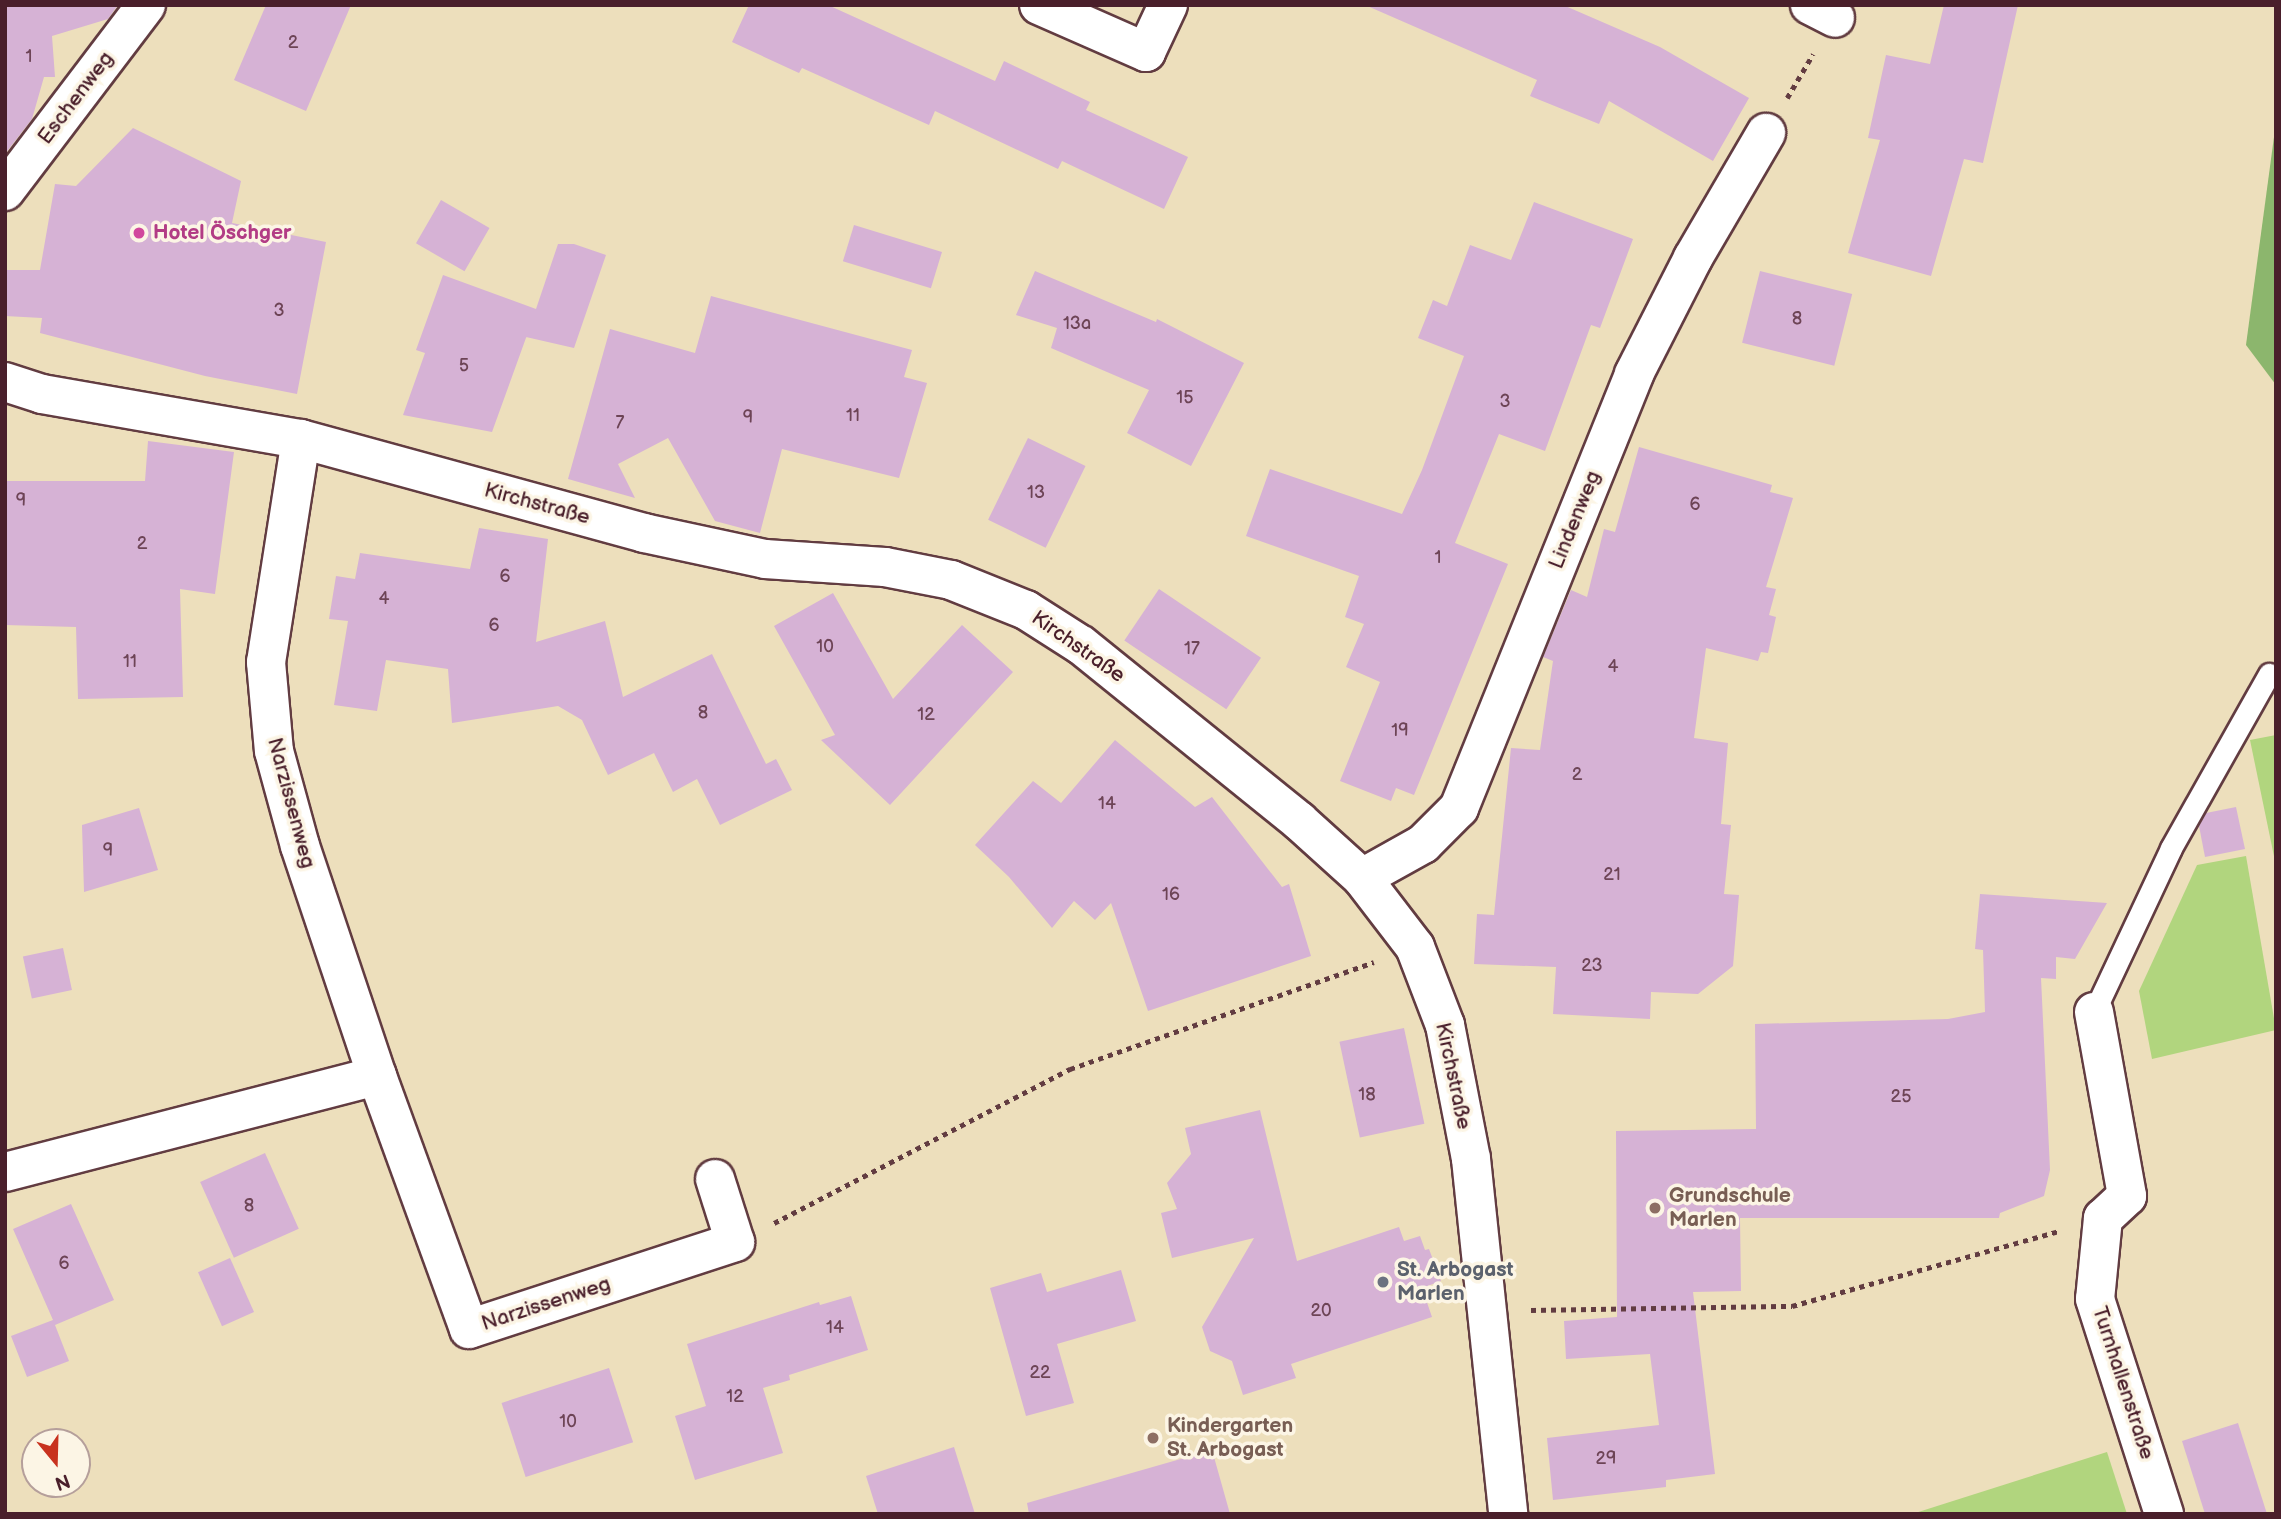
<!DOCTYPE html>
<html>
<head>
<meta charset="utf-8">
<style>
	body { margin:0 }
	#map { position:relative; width:2281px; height:1519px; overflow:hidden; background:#eddfbc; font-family:"Balsamiq Sans",sans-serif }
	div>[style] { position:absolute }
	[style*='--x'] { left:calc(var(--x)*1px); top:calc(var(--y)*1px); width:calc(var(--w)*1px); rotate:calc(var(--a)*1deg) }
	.green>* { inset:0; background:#b1d57e }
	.forest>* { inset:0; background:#8cb66d }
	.building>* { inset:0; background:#d6b2d5; transform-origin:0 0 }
	.path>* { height:4.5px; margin-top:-2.25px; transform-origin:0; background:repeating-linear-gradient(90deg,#623c41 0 5px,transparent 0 10px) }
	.roads { filter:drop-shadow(2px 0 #623c41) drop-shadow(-2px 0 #623c41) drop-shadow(0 2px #623c41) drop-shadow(0 -2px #623c41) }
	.lane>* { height:21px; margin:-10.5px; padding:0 10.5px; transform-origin:10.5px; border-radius:10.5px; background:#fff }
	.street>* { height:38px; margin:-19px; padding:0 19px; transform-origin:19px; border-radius:19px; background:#fff }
	.dots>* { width:19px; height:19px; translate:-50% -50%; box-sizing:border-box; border:4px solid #fcf5e5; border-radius:50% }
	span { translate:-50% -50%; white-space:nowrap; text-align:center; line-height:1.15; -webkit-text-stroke:7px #fcf5e5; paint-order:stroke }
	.number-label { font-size:18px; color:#6d4456 }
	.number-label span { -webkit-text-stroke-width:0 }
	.street-label { font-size:21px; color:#4a1f2b }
	.hotel-label { font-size:21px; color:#b23c85; font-weight:700 }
	.left { translate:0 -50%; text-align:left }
	.education-label { font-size:21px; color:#785e54; font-weight:700 }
	.worship-label { font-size:21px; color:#5b616d; font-weight:700 }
	.frame { position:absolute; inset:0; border:7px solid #4a1f2b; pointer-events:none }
	.north { position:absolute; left:21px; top:1428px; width:70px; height:70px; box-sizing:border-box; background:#fcf5e5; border:2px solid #b59f9b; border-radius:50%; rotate:161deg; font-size:19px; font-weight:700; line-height:28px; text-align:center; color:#4a1f2b }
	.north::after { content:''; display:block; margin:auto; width:24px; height:32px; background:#c8321e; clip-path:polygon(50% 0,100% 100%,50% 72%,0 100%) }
</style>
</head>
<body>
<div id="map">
	<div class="green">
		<i style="clip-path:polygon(2276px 735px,2276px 866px,2250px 740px)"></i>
		<i style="clip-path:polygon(2246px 856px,2276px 1030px,2152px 1059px,2139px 991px,2197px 865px)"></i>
		<i style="clip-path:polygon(2107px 1452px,2127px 1514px,1912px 1514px)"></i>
	</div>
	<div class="forest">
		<i style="clip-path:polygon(2276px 122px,2276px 385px,2246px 345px)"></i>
	</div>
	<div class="building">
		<i style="clip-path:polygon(5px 5px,118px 5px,108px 19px,52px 36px,55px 77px,44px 77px,32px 119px,5px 154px)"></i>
		<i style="clip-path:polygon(266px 5px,351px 5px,306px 111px,234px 80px)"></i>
		<i style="clip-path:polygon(749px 5px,828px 5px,995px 81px,1004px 61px,1090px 102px,1086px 110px,1188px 157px,1164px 209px,1062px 161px,1058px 169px,935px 111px,929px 125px,802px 68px,799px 73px,732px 42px)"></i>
		<i style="clip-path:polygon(1365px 5px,1563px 5px,1660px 47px,1749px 98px,1713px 161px,1609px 101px,1599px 124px,1530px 96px,1537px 80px)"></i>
		<i style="clip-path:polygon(1944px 5px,2018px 5px,1983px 163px,1964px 159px,1931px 276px,1848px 253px,1880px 140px,1868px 138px,1886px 55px,1930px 64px)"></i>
		<i style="clip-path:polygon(133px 128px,241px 181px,232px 223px,326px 242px,297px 394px,205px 376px,40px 333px,42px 318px,5px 316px,5px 270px,40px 270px,55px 184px,76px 186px)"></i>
		<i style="left:441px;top:200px;width:56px;height:50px;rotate:30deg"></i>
		<i style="clip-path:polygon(1534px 202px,1633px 239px,1600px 328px,1591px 325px,1545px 451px,1499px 434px,1455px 543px,1508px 564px,1414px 795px,1396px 788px,1391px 801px,1340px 781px,1380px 682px,1346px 667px,1364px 624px,1345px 617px,1359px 576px,1246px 536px,1270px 469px,1402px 514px,1422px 470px,1464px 356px,1418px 338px,1433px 300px,1447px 306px,1470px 245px,1511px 260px)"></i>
		<i style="left:854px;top:225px;width:92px;height:38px;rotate:17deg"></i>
		<i style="clip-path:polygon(558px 244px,574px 244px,606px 255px,574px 348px,526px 337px,531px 324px,492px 432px,403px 415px,425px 353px,416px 350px,443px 275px,536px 309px)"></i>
		<i style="clip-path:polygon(1035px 271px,1156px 322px,1157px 319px,1244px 363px,1191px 466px,1127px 433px,1149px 390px,1051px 348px,1057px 328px,1016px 315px)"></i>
		<i style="left:1760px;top:271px;width:95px;height:74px;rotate:14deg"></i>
		<i style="clip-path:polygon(711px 296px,912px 350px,904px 377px,927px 383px,899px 478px,782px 449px,760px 533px,715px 521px,668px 438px,618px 464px,635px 498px,568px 479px,610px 329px,695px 353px)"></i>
		<i style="left:1028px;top:438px;width:64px;height:91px;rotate:26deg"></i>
		<i style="clip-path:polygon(148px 441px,234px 452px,215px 594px,180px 589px,183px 697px,78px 699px,76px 627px,5px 625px,5px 481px,145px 481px)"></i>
		<i style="clip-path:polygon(1639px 447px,1772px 485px,1770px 492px,1793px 498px,1766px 587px,1776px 589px,1769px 615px,1776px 617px,1768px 653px,1761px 652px,1758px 661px,1706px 648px,1694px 738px,1728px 743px,1721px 824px,1731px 825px,1724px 894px,1739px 895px,1733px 966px,1698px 994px,1651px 992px,1650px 1019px,1553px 1014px,1556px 967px,1474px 964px,1477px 914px,1494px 915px,1511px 748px,1540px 750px,1553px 661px,1543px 657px,1571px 590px,1587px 597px,1604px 529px,1615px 532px)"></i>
		<i style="clip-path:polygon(479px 528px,548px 539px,536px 642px,605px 621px,623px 697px,712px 654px,766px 764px,776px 759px,792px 790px,720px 825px,697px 779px,673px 792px,654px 753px,608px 775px,582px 720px,558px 706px,452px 723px,448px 669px,386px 660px,377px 711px,334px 705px,348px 621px,329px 619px,336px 576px,355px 579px,360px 553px,470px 569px)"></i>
		<i style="left:1159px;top:589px;width:123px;height:62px;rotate:34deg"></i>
		<i style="clip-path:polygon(833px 593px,893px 699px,962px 625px,1013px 672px,890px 805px,821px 740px,835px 735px,774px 626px)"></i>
		<i style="clip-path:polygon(1115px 740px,1195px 807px,1212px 797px,1282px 887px,1289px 884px,1311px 956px,1148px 1011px,1111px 903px,1095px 920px,1074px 901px,1052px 928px,1009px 877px,975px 845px,1033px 781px,1061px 803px)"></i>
		<i style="clip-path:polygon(2236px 807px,2245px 849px,2205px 857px,2199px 826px,2206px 813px)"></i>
		<i style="clip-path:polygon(139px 808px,158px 870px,84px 892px,82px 825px)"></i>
		<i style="clip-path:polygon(1980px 894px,2107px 903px,2075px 959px,2056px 957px,2056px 979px,2041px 978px,2050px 1170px,2044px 1196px,2000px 1213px,1999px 1218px,1740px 1218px,1741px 1291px,1693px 1292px,1715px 1474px,1666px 1480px,1666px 1487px,1553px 1500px,1547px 1438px,1659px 1425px,1650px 1354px,1566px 1359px,1564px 1321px,1617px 1317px,1616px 1131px,1756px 1129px,1755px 1024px,1948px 1019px,1985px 1012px,1983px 950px,1975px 949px)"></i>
		<i style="left:63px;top:948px;width:43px;height:41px;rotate:78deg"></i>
		<i style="left:1404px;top:1028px;width:98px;height:66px;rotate:78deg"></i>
		<i style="clip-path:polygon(1260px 1110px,1297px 1261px,1399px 1227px,1404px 1241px,1420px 1236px,1425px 1250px,1429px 1249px,1441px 1281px,1422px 1288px,1432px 1317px,1291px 1364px,1296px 1378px,1243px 1395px,1232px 1361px,1210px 1351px,1202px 1327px,1254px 1238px,1172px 1258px,1161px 1213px,1177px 1209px,1167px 1183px,1191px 1154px,1185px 1128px)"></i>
		<i style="left:265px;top:1153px;width:83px;height:71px;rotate:66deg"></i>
		<i style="clip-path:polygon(71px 1204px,114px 1300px,55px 1325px,69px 1361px,27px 1377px,11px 1336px,53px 1320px,13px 1229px)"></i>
		<i style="left:230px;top:1258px;width:59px;height:35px;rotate:66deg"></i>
		<i style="clip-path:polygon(1121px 1270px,1136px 1321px,1057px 1344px,1074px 1403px,1026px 1416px,990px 1288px,1041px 1273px,1047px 1292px)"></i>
		<i style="clip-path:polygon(851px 1296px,868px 1350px,789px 1375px,790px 1380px,763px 1388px,783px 1453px,695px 1480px,675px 1416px,706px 1406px,687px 1344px,819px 1302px,820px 1305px)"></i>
		<i style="left:609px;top:1368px;width:78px;height:113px;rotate:72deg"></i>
		<i style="clip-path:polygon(2238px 1423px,2267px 1514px,2205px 1514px,2182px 1441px)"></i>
		<i style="clip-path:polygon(954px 1447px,975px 1514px,878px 1514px,866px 1476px)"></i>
		<i style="clip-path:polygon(1212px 1450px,1230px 1514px,1029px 1514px,1027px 1503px)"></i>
	</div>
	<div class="path">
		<i style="--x:1787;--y:98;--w:51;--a:-59.4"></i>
		<i style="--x:774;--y:1223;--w:334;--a:-27.5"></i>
		<i style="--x:1070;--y:1069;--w:322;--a:-19.4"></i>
		<i style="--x:1531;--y:1310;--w:261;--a:-0.9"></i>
		<i style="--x:1792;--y:1306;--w:276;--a:-15.7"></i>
	</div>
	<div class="roads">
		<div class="lane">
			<i style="--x:2094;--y:1012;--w:181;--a:-64.8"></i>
			<i style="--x:2171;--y:848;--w:200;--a:-60.6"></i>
		</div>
		<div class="street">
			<i style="--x:1039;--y:5;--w:117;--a:23.7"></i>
			<i style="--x:1146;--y:52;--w:52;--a:-64.9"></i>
			<i style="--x:1810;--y:5;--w:28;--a:27"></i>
			<i style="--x:5;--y:191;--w:233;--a:-52.8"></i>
			<i style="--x:5;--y:382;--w:39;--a:18"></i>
			<i style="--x:42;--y:394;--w:263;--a:9.9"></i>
			<i style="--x:301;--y:439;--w:356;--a:15.3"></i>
			<i style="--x:644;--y:533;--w:124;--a:12.1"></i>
			<i style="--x:765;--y:559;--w:120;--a:3.8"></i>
			<i style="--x:885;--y:567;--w:67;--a:11.1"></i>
			<i style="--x:951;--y:580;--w:81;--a:21.8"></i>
			<i style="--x:1026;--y:610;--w:65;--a:32.5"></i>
			<i style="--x:1081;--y:645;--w:280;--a:38.9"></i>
			<i style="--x:1299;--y:821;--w:85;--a:42.1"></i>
			<i style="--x:1362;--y:878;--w:87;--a:52.5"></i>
			<i style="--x:1415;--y:947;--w:84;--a:69"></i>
			<i style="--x:1445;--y:1025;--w:136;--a:79"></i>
			<i style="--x:1471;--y:1159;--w:357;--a:84"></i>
			<i style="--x:301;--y:439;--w:226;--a:98.9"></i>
			<i style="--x:266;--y:662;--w:89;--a:84.9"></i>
			<i style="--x:274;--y:751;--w:98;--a:74.7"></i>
			<i style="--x:300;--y:846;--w:243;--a:71.5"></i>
			<i style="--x:377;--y:1076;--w:269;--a:70"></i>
			<i style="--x:469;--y:1329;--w:280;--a:-18.1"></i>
			<i style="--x:735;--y:1242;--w:66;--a:-107.6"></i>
			<i style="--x:1362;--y:878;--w:70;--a:-29.1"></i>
			<i style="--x:1423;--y:844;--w:51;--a:-45"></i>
			<i style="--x:1459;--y:808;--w:468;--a:-68"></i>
			<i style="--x:1634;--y:374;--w:130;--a:-63"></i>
			<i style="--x:1693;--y:258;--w:145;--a:-59.7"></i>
			<i style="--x:2094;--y:1012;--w:187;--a:79.8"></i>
			<i style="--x:2127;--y:1196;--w:33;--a:137"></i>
			<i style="--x:2103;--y:1218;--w:81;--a:95.6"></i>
			<i style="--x:2095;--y:1299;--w:226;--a:72.2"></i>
			<i style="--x:5;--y:1172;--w:384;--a:-14.5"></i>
		</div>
	</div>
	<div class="dots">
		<i style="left:139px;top:233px;background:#d1479c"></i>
		<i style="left:1655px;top:1208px;background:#8d6e63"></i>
		<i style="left:1383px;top:1282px;background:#6b7280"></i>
		<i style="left:1153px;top:1438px;background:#8d6e63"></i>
	</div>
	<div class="number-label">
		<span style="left:293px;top:43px">2</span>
		<span style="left:29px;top:57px">1</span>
		<span style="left:279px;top:311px">3</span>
		<span style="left:1797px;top:319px">8</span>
		<span style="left:1077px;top:324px">13a</span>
		<span style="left:464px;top:366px">5</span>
		<span style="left:1185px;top:398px">15</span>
		<span style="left:1505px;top:402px">3</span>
		<span style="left:853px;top:416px">11</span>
		<span style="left:748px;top:418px">9</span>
		<span style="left:620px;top:423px">7</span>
		<span style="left:1036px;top:493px">13</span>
		<span style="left:21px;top:501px">9</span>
		<span style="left:1695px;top:505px">6</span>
		<span style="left:142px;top:544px">2</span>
		<span style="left:1438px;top:558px">1</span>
		<span style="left:505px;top:577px">6</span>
		<span style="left:384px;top:599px">4</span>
		<span style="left:494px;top:626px">6</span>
		<span style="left:825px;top:647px">10</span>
		<span style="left:1192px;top:649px">17</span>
		<span style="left:130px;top:662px">11</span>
		<span style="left:1613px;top:667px">4</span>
		<span style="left:703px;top:713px">8</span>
		<span style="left:926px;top:715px">12</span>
		<span style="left:1400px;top:731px">19</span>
		<span style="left:1577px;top:775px">2</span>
		<span style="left:1107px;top:804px">14</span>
		<span style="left:108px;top:851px">9</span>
		<span style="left:1612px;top:875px">21</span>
		<span style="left:1171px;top:895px">16</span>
		<span style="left:1592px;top:966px">23</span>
		<span style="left:1367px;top:1095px">18</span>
		<span style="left:1901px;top:1097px">25</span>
		<span style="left:249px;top:1206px">8</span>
		<span style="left:64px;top:1264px">6</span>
		<span style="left:1321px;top:1311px">20</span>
		<span style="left:835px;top:1328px">14</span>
		<span style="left:1040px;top:1373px">22</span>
		<span style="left:735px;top:1397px">12</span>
		<span style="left:568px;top:1422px">10</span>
		<span style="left:1606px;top:1459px">29</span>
	</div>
	<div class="street-label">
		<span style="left:76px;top:98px;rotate:-53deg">Eschenweg</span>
		<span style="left:537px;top:504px;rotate:15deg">Kirchstraße</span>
		<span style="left:1575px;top:520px;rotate:-68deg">Lindenweg</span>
		<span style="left:1078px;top:647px;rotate:35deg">Kirchstraße</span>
		<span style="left:291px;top:803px;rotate:75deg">Narzissenweg</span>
		<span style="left:1453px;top:1076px;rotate:78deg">Kirchstraße</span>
		<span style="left:546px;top:1304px;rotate:-18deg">Narzissenweg</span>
		<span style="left:2123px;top:1383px;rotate:72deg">Turnhallenstraße</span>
	</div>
	<div class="hotel-label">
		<span class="left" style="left:153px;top:233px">Hotel Öschger</span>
	</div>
	<div class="education-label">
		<span class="left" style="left:1669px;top:1208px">Grundschule<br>Marlen</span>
		<span class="left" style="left:1167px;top:1438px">Kindergarten<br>St. Arbogast</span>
	</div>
	<div class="worship-label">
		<span class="left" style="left:1397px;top:1282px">St. Arbogast<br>Marlen</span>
	</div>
	<div class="frame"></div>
	<div class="north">N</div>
</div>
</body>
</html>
